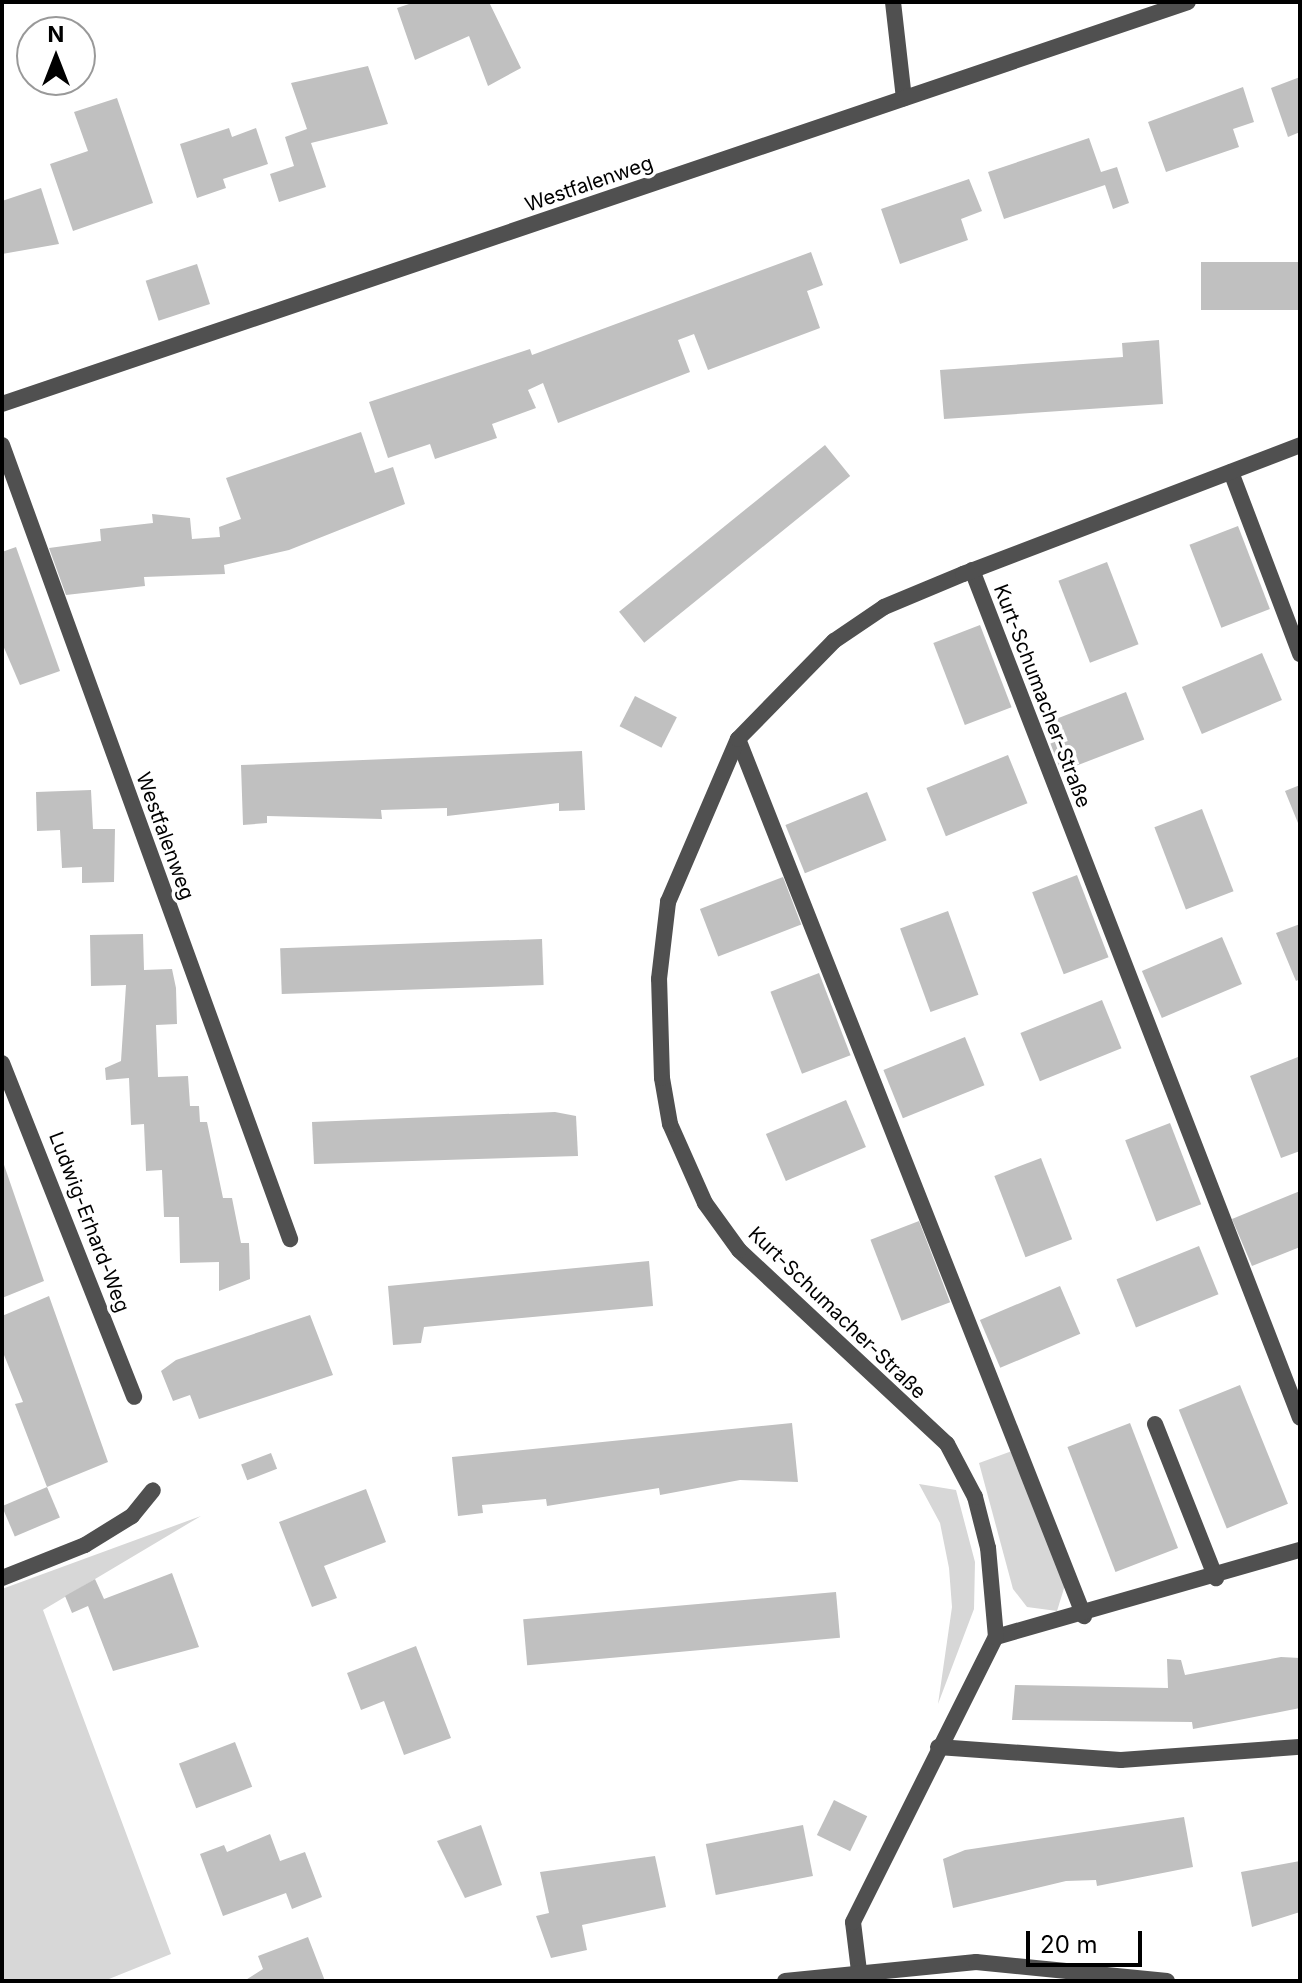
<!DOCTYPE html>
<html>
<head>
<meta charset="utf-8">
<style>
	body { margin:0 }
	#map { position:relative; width:1302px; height:1983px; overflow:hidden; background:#fff; font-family:Inter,sans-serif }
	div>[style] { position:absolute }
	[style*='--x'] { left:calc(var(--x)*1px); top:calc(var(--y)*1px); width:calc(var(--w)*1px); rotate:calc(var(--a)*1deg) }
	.green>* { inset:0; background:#d7d7d7 }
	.building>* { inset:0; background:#c0c0c0; transform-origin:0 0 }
	.service>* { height:16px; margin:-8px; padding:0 8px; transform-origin:8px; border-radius:8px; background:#505050 }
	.minor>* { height:16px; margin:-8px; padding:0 8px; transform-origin:8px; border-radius:8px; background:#505050 }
	.tertiary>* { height:16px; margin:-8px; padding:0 8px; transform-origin:8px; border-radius:8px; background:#505050 }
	span { translate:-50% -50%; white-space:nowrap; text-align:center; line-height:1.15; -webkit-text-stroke:7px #fff; paint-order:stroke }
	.street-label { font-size:20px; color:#000 }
	.frame { position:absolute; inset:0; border:4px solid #000; pointer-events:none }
	.north { position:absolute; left:16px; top:16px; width:80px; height:80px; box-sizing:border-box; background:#fff; border:2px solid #999; border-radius:50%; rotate:0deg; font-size:22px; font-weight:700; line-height:32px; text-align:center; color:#000 }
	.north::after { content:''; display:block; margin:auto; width:28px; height:36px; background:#000; clip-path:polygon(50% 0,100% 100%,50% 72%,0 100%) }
	.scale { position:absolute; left:1026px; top:1931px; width:116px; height:36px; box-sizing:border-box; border:4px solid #000; border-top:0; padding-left:10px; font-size:24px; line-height:28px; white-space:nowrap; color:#000; -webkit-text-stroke:6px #fff; paint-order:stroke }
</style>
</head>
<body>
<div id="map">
	<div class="green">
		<i style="clip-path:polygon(1012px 1451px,1065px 1585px,1057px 1611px,1027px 1607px,1013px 1589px,979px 1463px)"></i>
		<i style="clip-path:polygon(919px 1484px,956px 1490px,975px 1562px,974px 1609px,938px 1704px,952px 1607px,949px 1568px,940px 1523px)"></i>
		<i style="clip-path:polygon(201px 1516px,43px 1610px,171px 1954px,104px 1981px,2px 1981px,2px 1589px)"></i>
	</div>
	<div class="building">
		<i style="clip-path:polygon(415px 2px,489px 2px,521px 68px,488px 86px,469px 36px,415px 60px,397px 8px)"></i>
		<i style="clip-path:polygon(368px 66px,388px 124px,311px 143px,326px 187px,279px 202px,270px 174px,294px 166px,285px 137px,307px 129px,291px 83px)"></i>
		<i style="clip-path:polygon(1300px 77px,1300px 132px,1288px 137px,1271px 88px)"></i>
		<i style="clip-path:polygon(1243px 87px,1254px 122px,1233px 129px,1239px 147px,1166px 172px,1148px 122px)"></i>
		<i style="clip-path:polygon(117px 98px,153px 203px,73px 231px,50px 164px,88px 151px,74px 112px)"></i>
		<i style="clip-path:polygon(229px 128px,232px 137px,256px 128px,268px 164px,223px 179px,226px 188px,197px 198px,180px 144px)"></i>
		<i style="clip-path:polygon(1089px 138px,1101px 172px,1117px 167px,1129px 203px,1113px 209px,1105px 185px,1004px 219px,988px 172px)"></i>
		<i style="clip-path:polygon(969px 179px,982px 211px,961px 219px,968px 240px,900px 264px,881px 209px)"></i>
		<i style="clip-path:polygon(41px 188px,59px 244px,2px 254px,2px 201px)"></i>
		<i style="clip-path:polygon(811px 252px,823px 285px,807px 291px,820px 328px,708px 370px,694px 334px,678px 340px,690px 372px,558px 423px,543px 383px,528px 390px,536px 408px,492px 424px,497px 438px,435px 459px,430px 444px,388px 458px,369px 402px,530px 349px,532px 355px)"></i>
		<i style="left:1300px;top:262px;width:48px;height:99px;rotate:90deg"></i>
		<i style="left:197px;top:264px;width:42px;height:54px;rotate:72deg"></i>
		<i style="clip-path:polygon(1159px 340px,1163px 404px,944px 419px,940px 370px,1123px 357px,1122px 343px)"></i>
		<i style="clip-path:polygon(361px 432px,375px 473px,393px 467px,405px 504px,289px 550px,224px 565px,225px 574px,144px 577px,145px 586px,66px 595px,49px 548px,101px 541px,100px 529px,153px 523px,152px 514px,190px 518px,192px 539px,220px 537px,219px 527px,241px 519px,226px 478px)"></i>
		<i style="left:825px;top:445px;width:40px;height:265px;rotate:51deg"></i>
		<i style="left:1238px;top:526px;width:89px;height:52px;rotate:69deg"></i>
		<i style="clip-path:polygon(16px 547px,60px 671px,20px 685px,2px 643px,2px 552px)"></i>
		<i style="left:1107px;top:562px;width:88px;height:52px;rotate:69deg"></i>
		<i style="left:980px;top:625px;width:88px;height:50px;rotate:69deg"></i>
		<i style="left:1262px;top:653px;width:51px;height:87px;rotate:67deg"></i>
		<i style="left:1126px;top:692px;width:51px;height:89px;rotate:69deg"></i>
		<i style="left:635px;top:696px;width:47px;height:34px;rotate:27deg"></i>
		<i style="clip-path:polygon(582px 751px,585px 810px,559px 811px,559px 803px,447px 816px,447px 808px,381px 810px,382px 819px,267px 816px,267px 823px,243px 825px,241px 765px)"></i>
		<i style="left:1008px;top:755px;width:52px;height:88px;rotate:68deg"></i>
		<i style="clip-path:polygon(1300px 785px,1300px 828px,1285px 791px)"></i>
		<i style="clip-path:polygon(91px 790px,93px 829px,115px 829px,114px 882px,82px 883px,82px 867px,62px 868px,60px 830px,37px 831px,36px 792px)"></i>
		<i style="left:867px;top:792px;width:52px;height:88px;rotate:68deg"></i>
		<i style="left:1202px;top:809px;width:88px;height:51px;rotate:69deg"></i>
		<i style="left:1077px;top:875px;width:88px;height:48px;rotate:69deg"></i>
		<i style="left:783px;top:877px;width:51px;height:89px;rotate:69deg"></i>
		<i style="left:948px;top:911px;width:89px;height:51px;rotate:70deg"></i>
		<i style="clip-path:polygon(1300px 924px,1300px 979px,1296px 981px,1276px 933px)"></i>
		<i style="clip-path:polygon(143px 934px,144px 970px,172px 969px,176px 988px,177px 1024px,156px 1025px,158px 1077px,188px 1076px,190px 1106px,199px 1106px,200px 1122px,207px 1122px,223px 1198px,232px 1198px,241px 1243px,249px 1243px,250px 1279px,219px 1291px,219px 1262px,180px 1263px,179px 1217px,164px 1217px,162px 1170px,146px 1171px,144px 1124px,131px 1125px,129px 1078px,106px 1080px,105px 1068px,121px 1061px,126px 985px,91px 986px,90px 935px)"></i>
		<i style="left:1222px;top:937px;width:51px;height:87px;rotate:67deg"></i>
		<i style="left:542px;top:939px;width:46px;height:262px;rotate:88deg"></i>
		<i style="left:819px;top:973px;width:88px;height:52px;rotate:69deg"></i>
		<i style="left:1102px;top:1000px;width:52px;height:88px;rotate:68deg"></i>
		<i style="left:965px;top:1037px;width:52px;height:88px;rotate:68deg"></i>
		<i style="clip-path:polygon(1298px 1057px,1300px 1151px,1281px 1158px,1250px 1076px)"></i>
		<i style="left:846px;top:1100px;width:51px;height:87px;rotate:67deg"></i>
		<i style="clip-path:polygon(555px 1112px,576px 1116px,578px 1156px,314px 1164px,312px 1122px)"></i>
		<i style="left:1170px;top:1123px;width:87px;height:48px;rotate:69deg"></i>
		<i style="left:1041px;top:1158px;width:87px;height:50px;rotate:69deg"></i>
		<i style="clip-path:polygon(2px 1159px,44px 1281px,2px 1298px)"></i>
		<i style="clip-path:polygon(1300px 1191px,1300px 1247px,1252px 1266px,1232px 1219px)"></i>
		<i style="left:919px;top:1221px;width:87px;height:52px;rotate:69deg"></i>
		<i style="left:1199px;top:1246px;width:52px;height:89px;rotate:68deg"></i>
		<i style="clip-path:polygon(649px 1261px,653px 1306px,424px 1327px,421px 1343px,393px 1345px,388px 1286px)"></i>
		<i style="left:1060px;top:1286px;width:52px;height:87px;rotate:67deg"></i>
		<i style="clip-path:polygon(49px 1296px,108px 1462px,47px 1487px,15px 1404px,23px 1402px,2px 1350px,2px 1316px)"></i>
		<i style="clip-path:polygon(310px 1315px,333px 1375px,199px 1419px,190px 1395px,173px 1401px,161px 1371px,176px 1360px)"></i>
		<i style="left:1240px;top:1385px;width:128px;height:66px;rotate:68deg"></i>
		<i style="clip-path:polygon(792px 1423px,798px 1482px,740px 1480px,660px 1495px,659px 1488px,547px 1506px,546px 1499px,482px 1505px,483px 1513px,458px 1516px,452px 1457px)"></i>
		<i style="left:1130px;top:1423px;width:134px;height:67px;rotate:69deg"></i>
		<i style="left:271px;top:1453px;width:17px;height:32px;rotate:69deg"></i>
		<i style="left:47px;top:1487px;width:33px;height:49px;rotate:67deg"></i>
		<i style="clip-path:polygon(366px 1489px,386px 1542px,324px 1566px,337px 1598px,312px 1607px,279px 1522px)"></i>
		<i style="clip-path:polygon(172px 1573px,199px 1647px,113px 1671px,88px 1606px,72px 1613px,65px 1596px,95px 1579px,104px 1599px)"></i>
		<i style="left:836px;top:1592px;width:46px;height:314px;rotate:85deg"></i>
		<i style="clip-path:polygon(416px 1646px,451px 1738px,404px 1755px,384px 1701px,361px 1710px,347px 1673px)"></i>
		<i style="clip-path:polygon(1281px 1657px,1300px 1658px,1300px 1708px,1193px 1729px,1192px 1722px,1012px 1720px,1015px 1685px,1168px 1688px,1167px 1659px,1181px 1660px,1185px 1675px)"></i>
		<i style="left:235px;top:1742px;width:48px;height:60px;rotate:69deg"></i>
		<i style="left:834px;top:1800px;width:37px;height:39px;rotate:26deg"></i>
		<i style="clip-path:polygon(1184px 1817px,1193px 1867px,1097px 1886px,1096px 1880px,1066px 1881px,953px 1908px,943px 1859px,965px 1850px)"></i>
		<i style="clip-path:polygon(481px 1825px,502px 1885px,465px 1898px,437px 1841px)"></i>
		<i style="left:803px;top:1825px;width:52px;height:99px;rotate:79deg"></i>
		<i style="clip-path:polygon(270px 1834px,280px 1861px,305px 1852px,322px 1897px,292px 1909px,286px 1893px,223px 1916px,200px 1854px,224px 1845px,227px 1852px)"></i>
		<i style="clip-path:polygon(655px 1856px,666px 1907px,582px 1925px,587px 1950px,551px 1958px,536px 1916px,549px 1913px,540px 1872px)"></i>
		<i style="clip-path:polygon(1300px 1861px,1300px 1912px,1252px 1927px,1241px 1872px)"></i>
		<i style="clip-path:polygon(308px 1937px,325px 1981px,244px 1981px,263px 1969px,258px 1956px)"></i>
	</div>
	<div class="service">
		<i style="--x:1231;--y:472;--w:195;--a:69.2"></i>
		<i style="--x:972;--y:570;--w:909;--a:68.85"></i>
		<i style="--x:738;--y:739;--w:943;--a:68.47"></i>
		<i style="--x:1155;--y:1424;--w:166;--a:68.4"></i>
		<i style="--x:2;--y:1578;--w:89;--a:-21.7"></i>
		<i style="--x:85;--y:1545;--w:55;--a:-31.7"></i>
		<i style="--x:132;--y:1516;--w:33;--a:-51"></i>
		<i style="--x:938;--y:1747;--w:183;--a:4.1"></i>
		<i style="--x:1121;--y:1760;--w:179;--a:-4.2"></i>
	</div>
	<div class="minor">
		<i style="--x:893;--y:2;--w:97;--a:83.5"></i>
		<i style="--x:2;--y:404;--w:1252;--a:-18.72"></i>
		<i style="--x:2;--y:445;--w:845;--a:70.06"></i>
		<i style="--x:2;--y:1063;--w:359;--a:68.4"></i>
		<i style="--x:996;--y:1637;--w:316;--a:-16"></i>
		<i style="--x:859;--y:1971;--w:49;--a:-97"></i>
		<i style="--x:853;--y:1922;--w:319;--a:-63.4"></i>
		<i style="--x:996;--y:1637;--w:89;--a:-95.1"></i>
		<i style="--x:988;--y:1548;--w:53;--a:-104.3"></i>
		<i style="--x:975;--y:1497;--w:60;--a:-117.8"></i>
		<i style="--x:947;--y:1444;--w:284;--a:-137"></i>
		<i style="--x:739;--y:1250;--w:58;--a:-125.9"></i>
		<i style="--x:705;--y:1203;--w:86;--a:-113.9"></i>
		<i style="--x:670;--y:1124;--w:47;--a:-99.9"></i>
		<i style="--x:662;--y:1078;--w:99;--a:-91.7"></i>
		<i style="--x:659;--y:979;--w:78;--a:-83.3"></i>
		<i style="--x:668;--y:902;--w:177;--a:-66.8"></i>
		<i style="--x:738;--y:739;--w:137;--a:-45.6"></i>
		<i style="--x:834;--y:641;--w:60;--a:-34.2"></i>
		<i style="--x:884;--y:607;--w:86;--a:-22.7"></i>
		<i style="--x:963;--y:574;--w:361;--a:-20.9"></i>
	</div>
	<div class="tertiary">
		<i style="--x:785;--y:1981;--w:192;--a:-5.7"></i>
		<i style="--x:976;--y:1962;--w:192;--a:5.7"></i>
	</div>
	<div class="street-label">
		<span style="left:589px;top:184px;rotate:-19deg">Westfalenweg</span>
		<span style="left:1042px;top:696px;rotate:69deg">Kurt-Schumacher-Straße</span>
		<span style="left:165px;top:836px;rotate:70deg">Westfalenweg</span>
		<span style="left:89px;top:1222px;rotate:69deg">Ludwig-Erhard-Weg</span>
		<span style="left:837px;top:1313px;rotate:44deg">Kurt-Schumacher-Straße</span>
	</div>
	<div class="frame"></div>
	<div class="north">N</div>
	<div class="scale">20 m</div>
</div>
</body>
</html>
